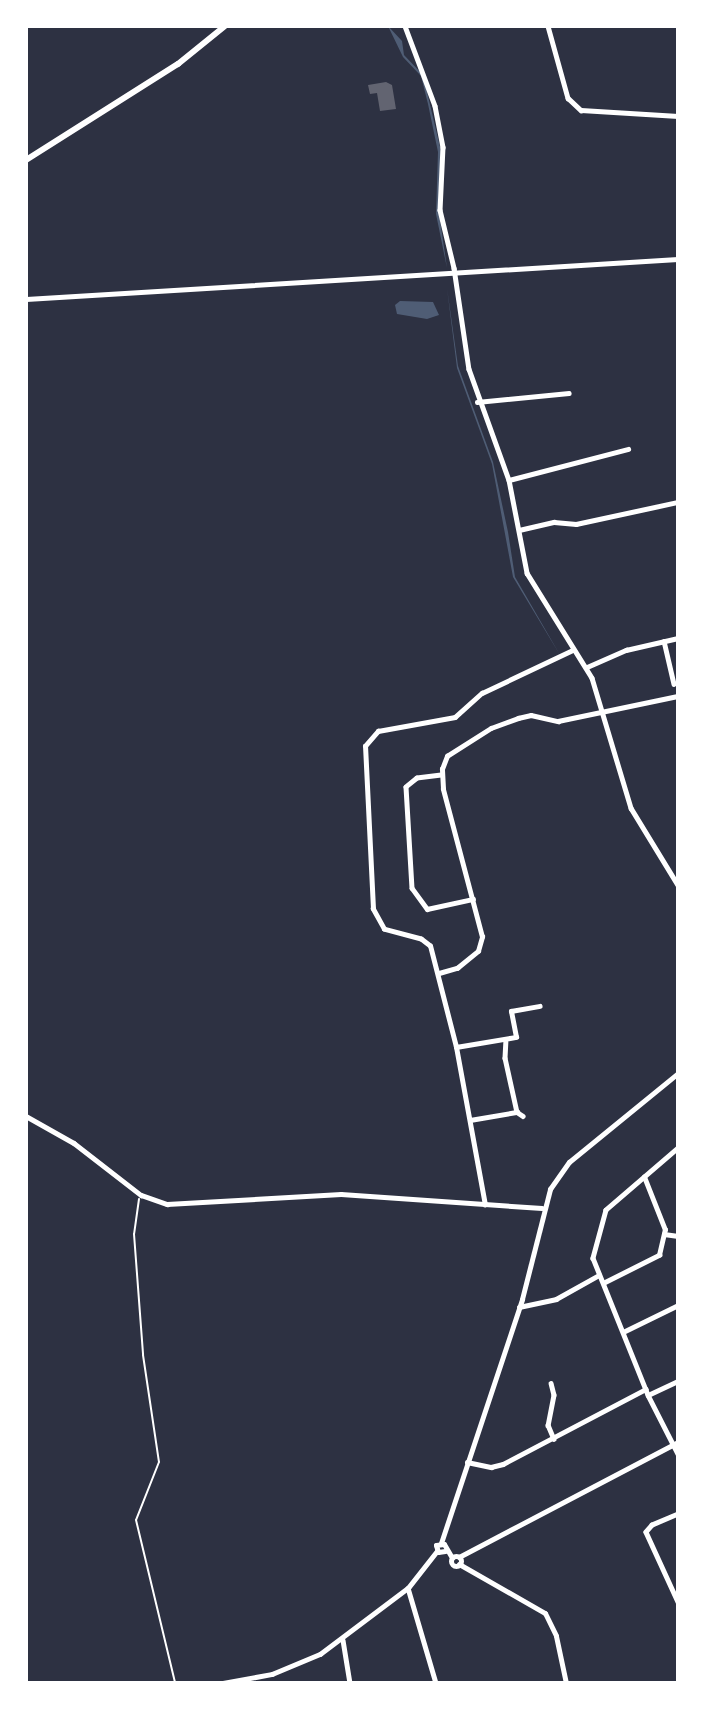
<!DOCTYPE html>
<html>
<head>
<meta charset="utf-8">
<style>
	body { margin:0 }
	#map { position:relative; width:704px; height:1709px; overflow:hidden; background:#2d3142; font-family:Signika,sans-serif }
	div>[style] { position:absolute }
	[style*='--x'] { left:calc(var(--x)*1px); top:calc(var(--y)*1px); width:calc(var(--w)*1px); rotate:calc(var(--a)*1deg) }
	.water>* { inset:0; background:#4f5d75 }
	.building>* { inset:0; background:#626471 }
	.path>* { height:2px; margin:-1px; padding:0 1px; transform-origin:1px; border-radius:1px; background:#fff }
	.minor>* { height:4.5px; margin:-2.25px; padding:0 2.25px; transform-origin:2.25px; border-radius:2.25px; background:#fff }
	.tertiary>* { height:5px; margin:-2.5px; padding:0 2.5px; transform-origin:2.5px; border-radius:2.5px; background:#fff }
	.tertiary>.ring { margin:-2.5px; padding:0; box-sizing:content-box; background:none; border:5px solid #fff; border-radius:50% }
	.secondary>* { height:5px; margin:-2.5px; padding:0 2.5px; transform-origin:2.5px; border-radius:2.5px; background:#fff }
	.primary>* { height:6px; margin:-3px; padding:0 3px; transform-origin:3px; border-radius:3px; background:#fff }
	span { translate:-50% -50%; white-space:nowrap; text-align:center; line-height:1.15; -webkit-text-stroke:7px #fff; paint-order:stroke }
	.frame { position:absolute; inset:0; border:28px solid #fff; pointer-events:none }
</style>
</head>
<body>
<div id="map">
	<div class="water">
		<i style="clip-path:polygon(388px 26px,402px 41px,404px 55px,423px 75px,441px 151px,438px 206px,447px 268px,436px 214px,438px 152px,428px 104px,421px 76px,403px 57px)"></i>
		<i style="clip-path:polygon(447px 288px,458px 366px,493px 462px,508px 532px,515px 577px,560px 655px,513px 577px,492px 464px,457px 368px)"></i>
		<i style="clip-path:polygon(400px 301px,433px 302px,439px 315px,427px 319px,397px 314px,395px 305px)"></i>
	</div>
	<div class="building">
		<i style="clip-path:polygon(386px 82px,392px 85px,396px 109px,380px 111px,377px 93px,370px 94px,368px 85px)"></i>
	</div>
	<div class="path">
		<i style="--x:139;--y:1199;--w:35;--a:98"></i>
		<i style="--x:134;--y:1234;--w:121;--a:85.7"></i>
		<i style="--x:143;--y:1355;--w:108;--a:81.5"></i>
		<i style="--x:159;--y:1462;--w:62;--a:111.6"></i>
		<i style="--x:136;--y:1520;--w:168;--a:76.5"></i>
	</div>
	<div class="minor">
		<i style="--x:405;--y:26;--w:85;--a:69.4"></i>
		<i style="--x:435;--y:106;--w:42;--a:79"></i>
		<i style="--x:443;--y:147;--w:63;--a:92.7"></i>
		<i style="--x:440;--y:210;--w:60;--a:76.4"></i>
		<i style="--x:454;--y:268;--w:102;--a:81.6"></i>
		<i style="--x:469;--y:369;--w:118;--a:70.2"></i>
		<i style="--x:509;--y:480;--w:95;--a:79"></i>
		<i style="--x:527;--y:573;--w:123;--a:58.2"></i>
		<i style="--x:592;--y:678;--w:136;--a:73.3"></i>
		<i style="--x:631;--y:808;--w:90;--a:58.6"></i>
		<i style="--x:548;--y:26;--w:75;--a:74.5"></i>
		<i style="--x:568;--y:98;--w:18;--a:43"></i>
		<i style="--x:581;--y:110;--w:97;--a:3.5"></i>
		<i style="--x:477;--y:402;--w:92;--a:-5.6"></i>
		<i style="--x:509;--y:480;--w:123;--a:-14.6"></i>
		<i style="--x:519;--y:530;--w:36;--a:-13"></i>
		<i style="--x:554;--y:522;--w:22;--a:5"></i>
		<i style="--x:576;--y:524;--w:104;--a:-12.2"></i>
		<i style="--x:664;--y:641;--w:44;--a:76.9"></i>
		<i style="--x:587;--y:667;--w:43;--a:-23.6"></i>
		<i style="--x:626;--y:650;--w:53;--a:-13"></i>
		<i style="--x:441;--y:775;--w:24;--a:173"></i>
		<i style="--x:417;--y:778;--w:14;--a:141"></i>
		<i style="--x:406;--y:787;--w:101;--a:86.6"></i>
		<i style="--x:412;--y:888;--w:26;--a:54"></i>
		<i style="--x:427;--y:909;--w:47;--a:-12.3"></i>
		<i style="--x:439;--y:973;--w:19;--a:-16"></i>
		<i style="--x:457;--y:968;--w:27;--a:-39"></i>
		<i style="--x:478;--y:951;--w:15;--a:-74"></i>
		<i style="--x:482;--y:937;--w:153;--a:-104.8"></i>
		<i style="--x:443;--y:789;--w:20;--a:-93"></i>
		<i style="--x:442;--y:769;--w:14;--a:-69"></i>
		<i style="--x:447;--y:756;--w:52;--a:-32.5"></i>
		<i style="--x:491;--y:728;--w:29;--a:-20"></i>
		<i style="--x:518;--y:718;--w:13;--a:-13"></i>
		<i style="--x:531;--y:715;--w:28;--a:13"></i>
		<i style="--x:558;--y:721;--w:123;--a:-11.8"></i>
		<i style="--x:506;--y:1039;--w:19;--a:93"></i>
		<i style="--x:505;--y:1058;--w:55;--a:77.5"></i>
		<i style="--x:456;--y:1047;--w:61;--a:-9.5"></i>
		<i style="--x:516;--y:1037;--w:26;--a:-101"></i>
		<i style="--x:511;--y:1011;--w:29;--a:-10"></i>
		<i style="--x:26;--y:1116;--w:55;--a:29.4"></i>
		<i style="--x:74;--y:1143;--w:85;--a:37.8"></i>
		<i style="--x:141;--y:1195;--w:28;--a:19"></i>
		<i style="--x:167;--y:1204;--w:174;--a:-3.3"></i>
		<i style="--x:341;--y:1194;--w:201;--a:4"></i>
		<i style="--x:470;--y:1120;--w:48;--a:-9.7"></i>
		<i style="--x:517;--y:1112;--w:7;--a:34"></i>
		<i style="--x:678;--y:1148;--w:95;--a:139.3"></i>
		<i style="--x:606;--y:1210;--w:50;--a:105.2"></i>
		<i style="--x:593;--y:1258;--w:148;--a:68.1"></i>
		<i style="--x:648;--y:1395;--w:66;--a:63"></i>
		<i style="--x:485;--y:1205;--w:161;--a:-100.4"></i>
		<i style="--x:456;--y:1047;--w:104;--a:-104.4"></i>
		<i style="--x:430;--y:946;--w:11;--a:-142"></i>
		<i style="--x:421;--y:939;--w:38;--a:-165"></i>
		<i style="--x:384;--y:929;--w:23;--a:-119"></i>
		<i style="--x:373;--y:909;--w:163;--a:-92.8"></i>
		<i style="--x:365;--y:746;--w:20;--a:-49"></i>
		<i style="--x:378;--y:731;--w:78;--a:-10.3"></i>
		<i style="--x:455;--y:717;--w:36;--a:-42"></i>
		<i style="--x:482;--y:693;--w:101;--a:-25.3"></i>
		<i style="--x:664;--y:1234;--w:14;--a:8"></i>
		<i style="--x:603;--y:1283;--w:63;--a:-26.6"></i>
		<i style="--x:659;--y:1255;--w:26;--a:-77"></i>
		<i style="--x:665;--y:1230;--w:57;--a:-111.6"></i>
		<i style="--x:519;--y:1307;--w:38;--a:-12"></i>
		<i style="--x:556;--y:1299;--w:49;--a:-29.2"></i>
		<i style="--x:623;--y:1332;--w:61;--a:-26.1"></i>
		<i style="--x:551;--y:1383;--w:12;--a:76"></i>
		<i style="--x:554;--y:1395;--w:31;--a:101"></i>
		<i style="--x:548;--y:1425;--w:15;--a:67"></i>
		<i style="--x:648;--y:1395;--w:33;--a:-25"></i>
		<i style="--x:467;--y:1462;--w:25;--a:12"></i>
		<i style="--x:491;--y:1467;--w:12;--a:-14"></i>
		<i style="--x:503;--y:1464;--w:161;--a:-27.7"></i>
		<i style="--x:678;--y:1514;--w:28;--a:157"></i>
		<i style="--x:652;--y:1525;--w:9;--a:131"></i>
		<i style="--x:646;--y:1532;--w:77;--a:65.4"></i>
		<i style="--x:459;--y:1557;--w:247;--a:-27.7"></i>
		<i style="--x:408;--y:1588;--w:99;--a:73.6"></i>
		<i style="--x:343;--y:1640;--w:44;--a:80.8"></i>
		<i style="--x:223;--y:1683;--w:50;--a:-10.4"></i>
		<i style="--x:272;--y:1674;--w:52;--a:-22.6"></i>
		<i style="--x:320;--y:1654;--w:110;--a:-36.9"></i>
		<i style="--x:408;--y:1588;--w:47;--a:-51.9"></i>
	</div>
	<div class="tertiary">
		<i style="--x:441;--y:1543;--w:257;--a:-71.6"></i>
		<i style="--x:522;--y:1299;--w:114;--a:-75.7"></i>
		<i style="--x:550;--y:1189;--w:33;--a:-55"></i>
		<i style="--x:569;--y:1162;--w:141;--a:-39.2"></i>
		<i style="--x:445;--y:1551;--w:7;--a:172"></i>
		<i style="--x:438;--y:1552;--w:7;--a:-106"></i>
		<i style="--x:436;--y:1545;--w:8;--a:-7"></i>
		<i style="--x:444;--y:1544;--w:16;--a:60"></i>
		<i class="ring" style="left:451px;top:1556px;width:5px;height:5px"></i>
		<i style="--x:459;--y:1564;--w:99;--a:29.7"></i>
		<i style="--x:545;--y:1613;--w:25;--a:64"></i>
		<i style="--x:556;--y:1636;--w:48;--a:78"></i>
	</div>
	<div class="secondary">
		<i style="--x:26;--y:299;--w:653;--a:-3.51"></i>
	</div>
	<div class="primary">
		<i style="--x:26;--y:160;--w:180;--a:-32.3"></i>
		<i style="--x:178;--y:64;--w:60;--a:-39"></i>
	</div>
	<div class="frame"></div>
</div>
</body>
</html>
